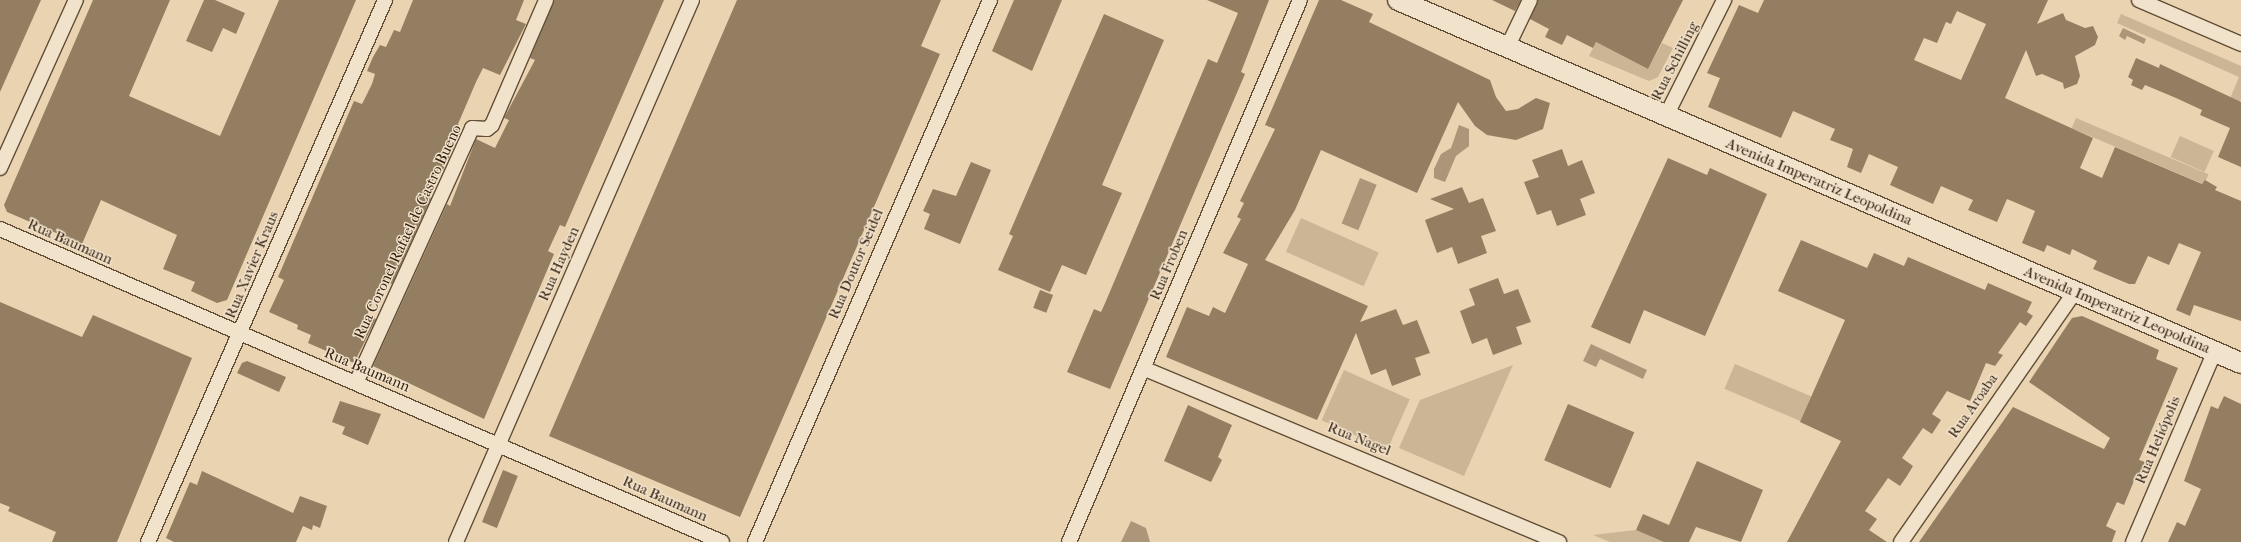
<!DOCTYPE html>
<html>
<head>
<meta charset="utf-8">
<style>
	body { margin:0 }
	#map { position:relative; width:2241px; height:542px; overflow:hidden; background:#ead3b0; font-family:"IM FELL French Canon",serif }
	div>[style] { position:absolute }
	[style*='--x'] { left:calc(var(--x)*1px); top:calc(var(--y)*1px); width:calc(var(--w)*1px); rotate:calc(var(--a)*1deg) }
	.green>* { inset:0; background:#cbb594; transform-origin:0 0 }
	.water>* { inset:0; background:#ac9679; transform-origin:0 0 }
	.building>* { inset:0; background:#937e62; transform-origin:0 0 }
	.roads { filter:drop-shadow(1px 0 #624e36) drop-shadow(-1px 0 #624e36) drop-shadow(0 1px #624e36) drop-shadow(0 -1px #624e36) }
	.minor>* { height:14px; margin:-7px; padding:0 7px; transform-origin:7px; border-radius:7px; background:#f1e2cc }
	.secondary>* { height:20px; margin:-10px; padding:0 10px; transform-origin:10px; border-radius:10px; background:#f1e2cc }
	span { translate:-50% -50%; white-space:nowrap; text-align:center; line-height:1.15; -webkit-text-stroke:3px #f1e2cc; paint-order:stroke }
	.street-label { font-size:15px; color:#34210e }
</style>
</head>
<body>
<div id="map">
	<div class="green">
		<i style="clip-path:polygon(2121px 14px,2241px 66px,2241px 99px,2231px 122px,2222px 118px,2239px 77px,2117px 23px)"></i>
		<i style="clip-path:polygon(1596px 42px,1648px 69px,1662px 43px,1673px 48px,1658px 77px,1649px 81px,1589px 56px)"></i>
		<i style="left:2076px;top:118px;width:144px;height:11px;rotate:23deg"></i>
		<i style="left:2180px;top:136px;width:37px;height:23px;rotate:24deg"></i>
		<i style="left:1301px;top:218px;width:85px;height:37px;rotate:24deg"></i>
		<i style="left:1735px;top:364px;width:83px;height:27px;rotate:23deg"></i>
		<i style="clip-path:polygon(1513px 365px,1464px 476px,1399px 448px,1420px 400px)"></i>
		<i style="left:1344px;top:370px;width:72px;height:55px;rotate:24deg"></i>
		<i style="clip-path:polygon(1636px 530px,1665px 542px,1610px 542px,1593px 535px)"></i>
	</div>
	<div class="water">
		<i style="clip-path:polygon(2123px 28px,2146px 39px,2144px 44px,2127px 36px,2125px 40px,2119px 36px)"></i>
		<i style="clip-path:polygon(1459px 125px,1469px 129px,1469px 146px,1456px 156px,1445px 182px,1434px 178px,1434px 169px,1441px 154px,1451px 148px)"></i>
		<i style="left:1360px;top:178px;width:18px;height:49px;rotate:22deg"></i>
		<i style="clip-path:polygon(1591px 344px,1647px 370px,1643px 379px,1600px 359px,1596px 367px,1583px 361px)"></i>
		<i style="clip-path:polygon(1131px 521px,1146px 528px,1150px 542px,1121px 542px)"></i>
	</div>
	<div class="building">
		<i style="clip-path:polygon(0 0,41px 0,0 92px)"></i>
		<i style="clip-path:polygon(93px 0,170px 0,129px 96px,220px 136px,279px 0,356px 0,227px 300px,217px 303px,191px 291px,195px 282px,163px 269px,177px 235px,101px 200px,82px 244px,7px 212px,4px 205px)"></i>
		<i style="clip-path:polygon(204px 0,215px 0,245px 13px,236px 34px,223px 28px,212px 52px,186px 41px)"></i>
		<i style="clip-path:polygon(413px 0,524px 0,516px 20px,526px 24px,500px 75px,483px 68px,476px 82px,458px 124px,461px 131px,443px 170px,439px 168px,427px 196px,431px 198px,392px 284px,382px 280px,367px 315px,376px 319px,354px 363px,308px 343px,311px 335px,297px 329px,298px 325px,269px 312px,284px 280px,278px 277px,354px 101px,362px 104px,372px 84px,375px 74px,367px 71px,373px 57px,380px 45px,386px 47px,394px 30px,400px 32px)"></i>
		<i style="clip-path:polygon(554px 0,664px 0,565px 227px,560px 225px,548px 251px,554px 254px,484px 419px,373px 366px,447px 204px,450px 206px,476px 139px,495px 148px,509px 120px,504px 118px,535px 60px,530px 58px)"></i>
		<i style="clip-path:polygon(737px 0,941px 0,921px 46px,940px 54px,740px 517px,549px 436px)"></i>
		<i style="clip-path:polygon(1014px 0,1062px 0,1032px 71px,992px 51px)"></i>
		<i style="clip-path:polygon(1207px 0,1269px 0,1241px 72px,1245px 74px,1110px 389px,1067px 372px,1094px 309px,1101px 312px,1106px 301px,1208px 59px,1217px 63px,1238px 13px)"></i>
		<i style="clip-path:polygon(1319px 0,1341px 0,1373px 14px,1369px 22px,1490px 80px,1496px 97px,1506px 111px,1518px 109px,1536px 98px,1550px 103px,1543px 129px,1516px 140px,1487px 135px,1475px 126px,1458px 102px,1417px 193px,1321px 150px,1295px 210px,1265px 260px,1368px 306px,1360px 322px,1396px 309px,1403px 325px,1417px 320px,1430px 353px,1415px 358px,1421px 375px,1392px 386px,1386px 369px,1371px 375px,1356px 333px,1317px 420px,1166px 357px,1187px 307px,1209px 316px,1213px 307px,1225px 313px,1248px 264px,1223px 253px,1241px 219px,1237px 217px,1244px 203px,1240px 201px,1275px 129px,1265px 125px)"></i>
		<i style="clip-path:polygon(1492px 0,1521px 0,1515px 11px)"></i>
		<i style="clip-path:polygon(1538px 0,1683px 0,1648px 69px,1596px 42px,1593px 48px,1567px 35px,1562px 45px,1545px 37px,1549px 29px,1530px 19px)"></i>
		<i style="clip-path:polygon(evenodd,1764px 0,2048px 0,2037px 24px,2063px 13px,2066px 20px,2085px 28px,2093px 26px,2098px 37px,2095px 45px,2075px 56px,2080px 76px,2077px 84px,2064px 89px,2063px 83px,2042px 74px,2036px 76px,2026px 50px,2005px 98px,2093px 138px,2080px 168px,2102px 178px,2115px 147px,2202px 184px,2205px 180px,2217px 187px,2215px 190px,2241px 201px,2241px 321px,2194px 305px,2190px 316px,2176px 310px,2201px 252px,2179px 243px,2169px 265px,2148px 256px,2135px 284px,2129px 284px,2093px 269px,2097px 261px,2072px 249px,2070px 255px,2047px 245px,2044px 252px,2022px 243px,2035px 211px,2007px 199px,1997px 222px,1968px 210px,1973px 200px,1941px 186px,1933px 204px,1890px 185px,1898px 167px,1869px 154px,1861px 173px,1847px 167px,1853px 149px,1830px 140px,1835px 129px,1793px 111px,1781px 138px,1708px 107px,1720px 78px,1707px 73px,1739px 5px,1758px 13px,1764px 0,1957px 11px,1986px 24px,1961px 80px,1914px 60px,1924px 38px,1937px 43px,1946px 22px,1951px 24px,1957px 11px)"></i>
		<i style="clip-path:polygon(1104px 14px,1164px 40px,1102px 185px,1122px 193px,1086px 275px,1062px 265px,1050px 292px,998px 270px,1013px 236px,1009px 234px)"></i>
		<i style="clip-path:polygon(2136px 58px,2159px 68px,2160px 64px,2241px 102px,2241px 167px,2218px 157px,2230px 128px,2200px 115px,2202px 110px,2176px 98px,2145px 85px,2142px 90px,2131px 85px,2133px 80px,2128px 77px)"></i>
		<i style="clip-path:polygon(1562px 149px,1568px 166px,1582px 160px,1595px 193px,1580px 199px,1586px 215px,1557px 226px,1551px 210px,1537px 215px,1524px 182px,1539px 177px,1532px 160px)"></i>
		<i style="clip-path:polygon(1668px 158px,1707px 175px,1710px 168px,1767px 194px,1705px 336px,1644px 310px,1630px 344px,1591px 327px)"></i>
		<i style="clip-path:polygon(971px 162px,991px 170px,960px 244px,924px 229px,930px 214px,923px 211px,933px 189px,956px 196px)"></i>
		<i style="clip-path:polygon(1462px 187px,1469px 203px,1483px 198px,1496px 231px,1481px 236px,1487px 253px,1458px 264px,1452px 247px,1437px 253px,1425px 220px,1454px 209px,1430px 199px)"></i>
		<i style="clip-path:polygon(1801px 240px,1867px 268px,1874px 253px,1904px 266px,1908px 257px,1985px 290px,1988px 283px,2032px 302px,2027px 312px,2033px 316px,2026px 326px,2020px 322px,1998px 353px,2003px 355px,1995px 366px,1986px 363px,1970px 401px,1947px 391px,1932px 414px,1941px 420px,1932px 434px,1923px 428px,1902px 458px,1913px 466px,1907px 476px,1900px 486px,1888px 478px,1865px 511px,1877px 519px,1869px 530px,1887px 542px,1787px 542px,1841px 441px,1800px 422px,1845px 320px,1778px 291px)"></i>
		<i style="clip-path:polygon(1498px 278px,1504px 294px,1518px 289px,1531px 322px,1516px 327px,1522px 344px,1493px 355px,1487px 338px,1472px 344px,1460px 311px,1475px 305px,1469px 289px)"></i>
		<i style="left:1040px;top:290px;width:14px;height:19px;rotate:21deg"></i>
		<i style="clip-path:polygon(0 302px,82px 337px,93px 315px,192px 358px,117px 542px,52px 542px,56px 532px,8px 511px,10px 507px,0 503px)"></i>
		<i style="clip-path:polygon(2082px 316px,2159px 350px,2156px 359px,2178px 368px,2139px 460px,2145px 462px,2139px 477px,2136px 476px,2124px 505px,2117px 502px,2106px 526px,2116px 531px,2112px 542px,1919px 542px,2013px 407px,2104px 449px,2110px 438px,2029px 382px,2072px 318px)"></i>
		<i style="clip-path:polygon(247px 361px,286px 377px,279px 392px,237px 373px,242px 363px)"></i>
		<i style="clip-path:polygon(2224px 396px,2241px 404px,2241px 542px,2168px 542px,2177px 522px,2185px 526px,2201px 489px,2184px 481px,2211px 406px,2218px 409px)"></i>
		<i style="clip-path:polygon(340px 401px,381px 414px,368px 445px,342px 434px,345px 427px,332px 422px)"></i>
		<i style="left:1568px;top:404px;width:72px;height:61px;rotate:23deg"></i>
		<i style="clip-path:polygon(1188px 405px,1232px 425px,1218px 457px,1222px 460px,1211px 482px,1164px 461px)"></i>
		<i style="clip-path:polygon(1697px 461px,1763px 490px,1741px 542px,1696px 527px,1689px 542px,1664px 542px,1636px 530px,1643px 514px,1669px 525px)"></i>
		<i style="left:503px;top:470px;width:16px;height:56px;rotate:22deg"></i>
		<i style="clip-path:polygon(202px 471px,293px 513px,300px 496px,327px 506px,320px 528px,313px 525px,312px 530px,303px 526px,296px 542px,174px 542px,166px 538px,190px 482px,197px 485px)"></i>
	</div>
	<div class="roads">
		<div class="minor">
			<i style="--x:2139;--y:0;--w:111;--a:23.3"></i>
			<i style="--x:1507;--y:48;--w:53;--a:-64.4"></i>
			<i style="--x:1666;--y:116;--w:130;--a:-63.4"></i>
			<i style="--x:0;--y:168;--w:184;--a:-65.7"></i>
			<i style="--x:0;--y:229;--w:787;--a:23.44"></i>
			<i style="--x:1145;--y:369;--w:449;--a:22.7"></i>
			<i style="--x:356;--y:383;--w:280;--a:-65.5"></i>
			<i style="--x:472;--y:128;--w:15;--a:4"></i>
			<i style="--x:487;--y:129;--w:6;--a:-39"></i>
			<i style="--x:492;--y:125;--w:136;--a:-66.6"></i>
			<i style="--x:148;--y:542;--w:592;--a:-66.38"></i>
			<i style="--x:456;--y:542;--w:591;--a:-66.47"></i>
			<i style="--x:755;--y:542;--w:591;--a:-66.56"></i>
			<i style="--x:1069;--y:542;--w:589;--a:-66.92"></i>
			<i style="--x:1901;--y:542;--w:305;--a:-55.2"></i>
			<i style="--x:2133;--y:542;--w:208;--a:-66.8"></i>
		</div>
		<div class="secondary">
			<i style="--x:1398;--y:0;--w:918;--a:23.3"></i>
		</div>
	</div>
	<div class="street-label">
		<span style="left:1675px;top:61px;rotate:-63deg">Rua Schilling</span>
		<span style="left:1819px;top:182px;rotate:23deg">Avenida Imperatriz Leopoldina</span>
		<span style="left:408px;top:232px;rotate:-65deg">Rua Coronel Rafael de Castro Bueno</span>
		<span style="left:70px;top:242px;rotate:24deg">Rua Baumann</span>
		<span style="left:559px;top:264px;rotate:-66deg">Rua Hayden</span>
		<span style="left:856px;top:264px;rotate:-67deg">Rua Doutor Seidel</span>
		<span style="left:252px;top:265px;rotate:-67deg">Rua Xavier Kraus</span>
		<span style="left:1169px;top:265px;rotate:-67deg">Rua Froben</span>
		<span style="left:2117px;top:310px;rotate:23deg">Avenida Imperatriz Leopoldina</span>
		<span style="left:367px;top:370px;rotate:23deg">Rua Baumann</span>
		<span style="left:1973px;top:406px;rotate:-55deg">Rua Aroaba</span>
		<span style="left:1359px;top:439px;rotate:22deg">Rua Nagel</span>
		<span style="left:2158px;top:440px;rotate:-67deg">Rua Heliópolis</span>
		<span style="left:665px;top:499px;rotate:24deg">Rua Baumann</span>
	</div>
</div>
</body>
</html>
